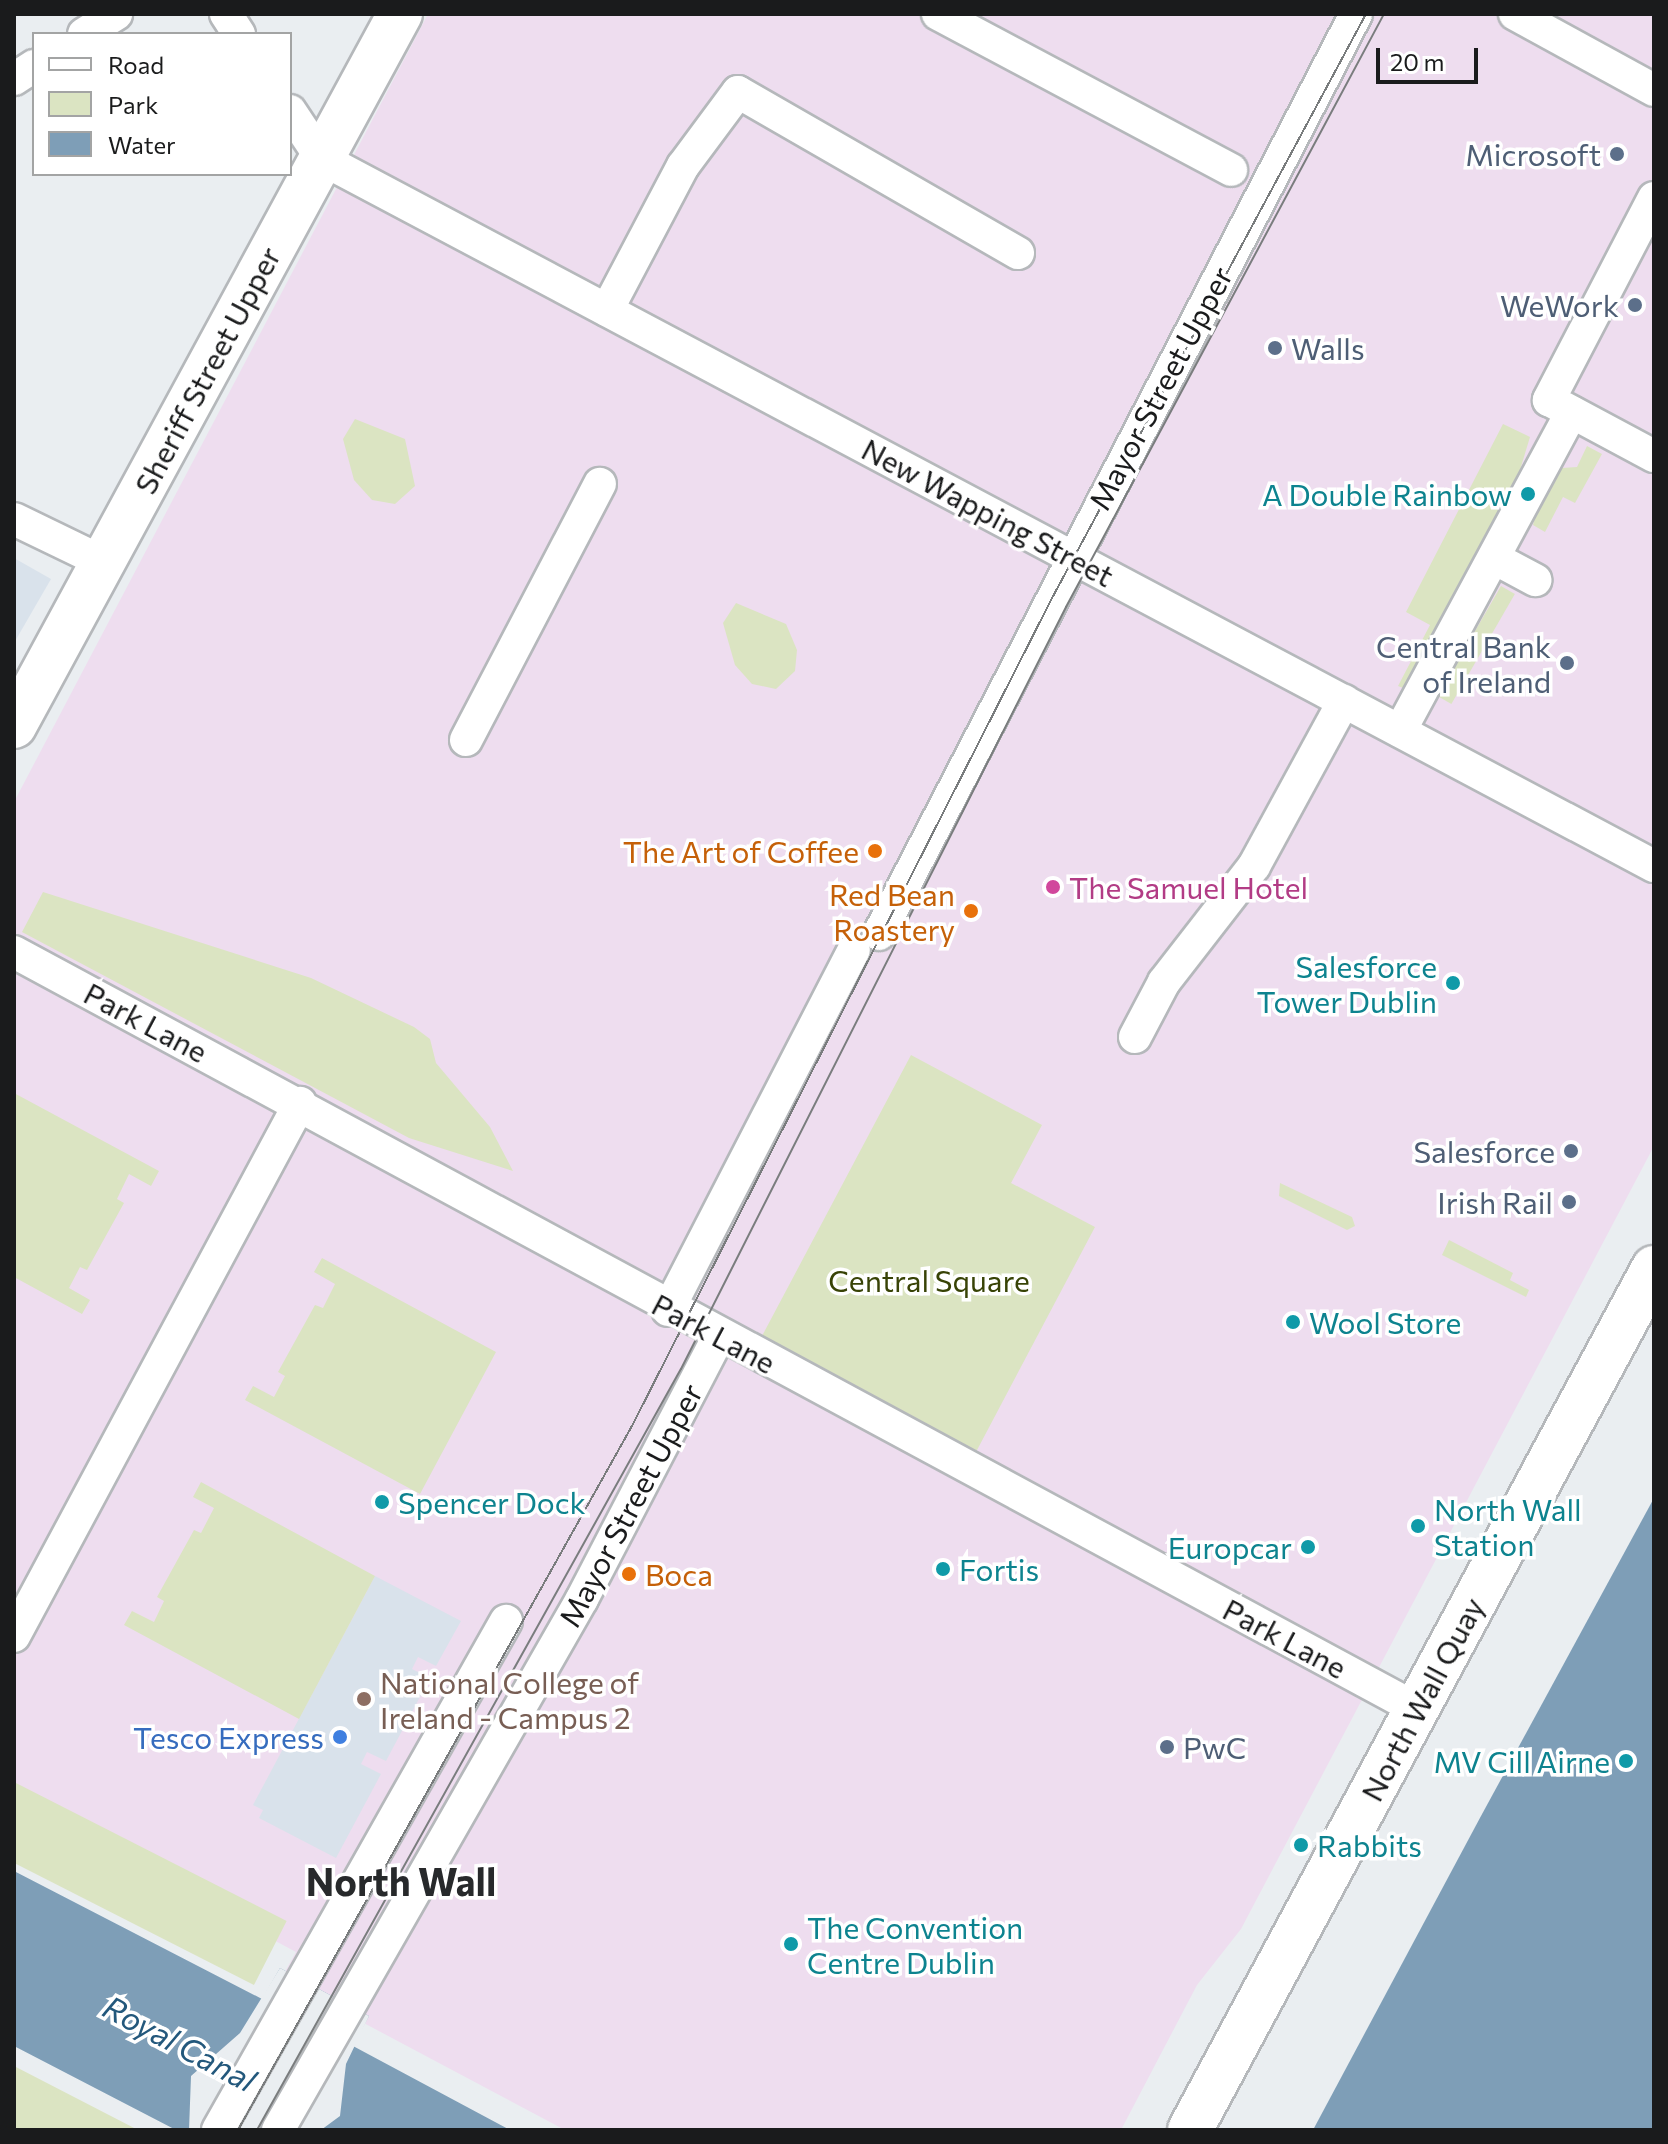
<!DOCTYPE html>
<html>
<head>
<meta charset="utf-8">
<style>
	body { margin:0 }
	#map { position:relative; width:1668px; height:2144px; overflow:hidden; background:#eaeef1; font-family:Commissioner,sans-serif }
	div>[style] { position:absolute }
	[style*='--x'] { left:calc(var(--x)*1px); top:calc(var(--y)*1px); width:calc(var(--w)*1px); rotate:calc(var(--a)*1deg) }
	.commercial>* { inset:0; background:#eeddef }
	.built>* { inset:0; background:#d9e2eb }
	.green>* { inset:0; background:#dbe4c2; transform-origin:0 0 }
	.water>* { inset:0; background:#7e9eb7 }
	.pier>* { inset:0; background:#eaeef1 }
	.roads { filter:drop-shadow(2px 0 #b5b8bb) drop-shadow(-2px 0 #b5b8bb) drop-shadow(0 2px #b5b8bb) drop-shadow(0 -2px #b5b8bb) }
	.street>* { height:32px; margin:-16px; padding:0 16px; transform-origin:16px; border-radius:16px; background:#fff }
	.secondary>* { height:44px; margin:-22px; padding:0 22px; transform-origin:22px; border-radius:22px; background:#fff }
	.tram>* { height:2px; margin:-1px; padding:0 1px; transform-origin:1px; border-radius:1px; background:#7a7d7e }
	.dots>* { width:22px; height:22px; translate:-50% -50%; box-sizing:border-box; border:4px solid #fff; border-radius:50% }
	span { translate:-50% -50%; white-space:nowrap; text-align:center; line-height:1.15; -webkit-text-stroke:7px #fff; paint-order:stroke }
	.service-label { font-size:30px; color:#4e5e75 }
	.right { translate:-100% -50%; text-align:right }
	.left { translate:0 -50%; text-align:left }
	.street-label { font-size:30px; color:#1a1b1c }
	.culture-label { font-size:30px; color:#0d838f }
	.food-label { font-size:30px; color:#c56008 }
	.hotel-label { font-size:30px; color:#b23c85 }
	.park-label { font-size:30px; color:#384306 }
	.education-label { font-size:30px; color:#785e54 }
	.shop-label { font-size:30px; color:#366cbe }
	.water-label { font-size:32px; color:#23587c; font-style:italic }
	.district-label { font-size:38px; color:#27292b; font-weight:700 }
	.frame { position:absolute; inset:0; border:16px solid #1a1b1c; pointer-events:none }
	.legend { position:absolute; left:32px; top:32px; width:260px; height:144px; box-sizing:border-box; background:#fff; border:2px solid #a3a4a4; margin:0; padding:10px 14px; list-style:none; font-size:24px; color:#1a1b1c }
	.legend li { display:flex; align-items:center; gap:16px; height:40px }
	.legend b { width:40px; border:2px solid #a3a4a4 }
	.scale { position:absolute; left:1376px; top:48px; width:102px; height:36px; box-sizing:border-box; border:4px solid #1a1b1c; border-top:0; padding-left:10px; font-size:24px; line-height:28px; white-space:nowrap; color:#1a1b1c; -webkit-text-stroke:6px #fff; paint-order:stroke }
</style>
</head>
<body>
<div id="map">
	<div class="commercial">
		<i style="clip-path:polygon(428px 14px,1654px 14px,1654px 1146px,1241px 1929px,1197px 1985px,1121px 2130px,565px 2130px,281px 1979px,296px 1952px,14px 1801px,14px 802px)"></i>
	</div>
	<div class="built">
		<i style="clip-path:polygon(14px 558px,51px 579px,14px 643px)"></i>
		<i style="clip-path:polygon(375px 1576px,461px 1621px,436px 1666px,418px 1657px,412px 1669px,430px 1678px,386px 1761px,367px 1752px,361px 1764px,381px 1774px,336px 1858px,259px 1818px,263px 1810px,253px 1805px)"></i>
	</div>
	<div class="green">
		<i style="clip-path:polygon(355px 419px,405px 439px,415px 486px,395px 504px,372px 500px,354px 480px,343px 439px)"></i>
		<i style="clip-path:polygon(1503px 424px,1530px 437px,1517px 480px,1408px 690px,1398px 686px,1430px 625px,1406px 612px)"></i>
		<i style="clip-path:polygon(1587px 446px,1602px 454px,1575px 503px,1563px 497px,1545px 532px,1533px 525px,1547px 469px,1577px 467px)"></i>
		<i style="left:1501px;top:586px;width:16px;height:127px;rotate:30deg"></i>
		<i style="clip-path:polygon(736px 603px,786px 624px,797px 650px,795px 671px,776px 689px,752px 684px,735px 665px,723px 623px)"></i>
		<i style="clip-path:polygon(43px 892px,311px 978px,414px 1027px,430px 1039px,436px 1063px,490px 1127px,513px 1171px,409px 1138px,22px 932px)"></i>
		<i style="clip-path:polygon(911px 1055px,1042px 1125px,1011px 1183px,1095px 1227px,976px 1452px,761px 1338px)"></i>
		<i style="clip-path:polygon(14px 1093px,159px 1171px,151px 1186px,129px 1174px,117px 1199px,124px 1203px,87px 1270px,80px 1267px,69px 1288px,90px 1300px,82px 1314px,14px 1277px)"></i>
		<i style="clip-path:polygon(1280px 1183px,1352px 1217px,1355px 1226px,1347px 1230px,1279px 1196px)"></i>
		<i style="clip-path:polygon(1449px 1240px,1513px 1273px,1510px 1280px,1529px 1290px,1526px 1297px,1442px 1255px)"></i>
		<i style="clip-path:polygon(322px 1258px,496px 1352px,420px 1494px,245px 1400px,253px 1386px,274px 1397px,285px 1376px,278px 1372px,315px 1305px,323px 1308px,335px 1284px,314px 1272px)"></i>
		<i style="clip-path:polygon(201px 1482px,375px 1576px,299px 1719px,124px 1625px,132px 1611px,154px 1622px,164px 1601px,157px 1597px,194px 1530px,201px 1533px,214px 1508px,193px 1497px)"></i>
		<i style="left:14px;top:1782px;width:306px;height:72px;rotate:27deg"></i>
		<i style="clip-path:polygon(14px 2066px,138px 2130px,14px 2130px)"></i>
	</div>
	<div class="water">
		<i style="clip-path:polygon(1654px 1498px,1654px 2130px,1313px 2130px,1481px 1816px)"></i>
		<i style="clip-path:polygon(14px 1871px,262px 1999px,280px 1968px,369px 2016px,353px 2046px,510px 2130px,176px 2130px,14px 2046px)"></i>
	</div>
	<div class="pier">
		<i style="clip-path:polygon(280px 1968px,369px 2016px,346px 2064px,340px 2116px,321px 2130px,189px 2130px,191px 2076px,240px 2033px)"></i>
	</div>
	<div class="roads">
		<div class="street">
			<i style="--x:226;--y:14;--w:24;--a:57"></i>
			<i style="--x:938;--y:14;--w:332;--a:28"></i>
			<i style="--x:1515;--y:14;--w:158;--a:28.7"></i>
			<i style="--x:84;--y:34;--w:38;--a:-32"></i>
			<i style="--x:14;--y:79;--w:24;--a:-33"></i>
			<i style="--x:290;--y:111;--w:58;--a:56.3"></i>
			<i style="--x:322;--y:159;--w:1508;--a:27.96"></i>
			<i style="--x:1654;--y:198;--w:228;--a:117.5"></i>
			<i style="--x:1549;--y:400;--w:119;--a:28.1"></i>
			<i style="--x:607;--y:310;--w:163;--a:-62.2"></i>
			<i style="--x:683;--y:166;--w:92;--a:-53.4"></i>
			<i style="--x:738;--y:92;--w:323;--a:29.9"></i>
			<i style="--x:14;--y:519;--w:99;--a:25.8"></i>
			<i style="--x:1494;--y:558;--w:47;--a:28.2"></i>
			<i style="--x:1400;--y:731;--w:362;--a:-61.7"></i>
			<i style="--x:466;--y:740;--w:289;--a:-62.4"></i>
			<i style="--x:879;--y:934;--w:1036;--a:-62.59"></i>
			<i style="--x:14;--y:952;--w:1594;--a:28.35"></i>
			<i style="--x:1135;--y:1037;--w:62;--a:-62.2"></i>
			<i style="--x:1164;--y:982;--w:147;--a:-52.2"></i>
			<i style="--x:1254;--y:866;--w:188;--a:-61.4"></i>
			<i style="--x:668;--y:1310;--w:405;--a:-62.7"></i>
			<i style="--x:14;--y:1636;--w:605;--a:-61.78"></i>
			<i style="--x:218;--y:2130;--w:585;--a:-60.5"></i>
			<i style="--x:278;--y:2130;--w:612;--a:-60.21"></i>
			<i style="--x:582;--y:1599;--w:297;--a:-62.5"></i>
		</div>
		<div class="secondary">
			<i style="--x:14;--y:726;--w:810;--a:-61.54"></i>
			<i style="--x:1190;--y:2130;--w:979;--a:-61.71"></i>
		</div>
	</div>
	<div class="tram">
		<i style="--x:238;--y:2130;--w:809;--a:-60.77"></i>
		<i style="--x:633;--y:1424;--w:924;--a:-63.1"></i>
		<i style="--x:1051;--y:600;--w:665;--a:-61.74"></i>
		<i style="--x:257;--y:2130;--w:871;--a:-60.88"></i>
		<i style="--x:681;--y:1369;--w:854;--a:-63.19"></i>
		<i style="--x:1066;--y:607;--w:673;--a:-61.8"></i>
	</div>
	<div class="dots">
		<i style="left:1617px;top:154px;background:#5c6f8a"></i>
		<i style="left:1635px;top:305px;background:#5c6f8a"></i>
		<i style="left:1275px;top:348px;background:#5c6f8a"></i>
		<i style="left:1528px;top:494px;background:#0f9aa8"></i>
		<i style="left:1567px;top:663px;background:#5c6f8a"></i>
		<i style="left:875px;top:851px;background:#e8710a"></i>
		<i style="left:1053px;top:887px;background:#d1479c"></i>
		<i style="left:971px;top:911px;background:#e8710a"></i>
		<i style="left:1453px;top:983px;background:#0f9aa8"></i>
		<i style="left:1571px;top:1151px;background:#5c6f8a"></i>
		<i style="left:1569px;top:1202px;background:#5c6f8a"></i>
		<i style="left:1293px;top:1322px;background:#0f9aa8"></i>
		<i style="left:382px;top:1502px;background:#0f9aa8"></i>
		<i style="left:1418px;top:1526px;background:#0f9aa8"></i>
		<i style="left:1308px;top:1547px;background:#0f9aa8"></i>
		<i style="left:943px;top:1569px;background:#0f9aa8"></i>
		<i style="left:629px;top:1574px;background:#e8710a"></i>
		<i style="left:364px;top:1699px;background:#8d6e63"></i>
		<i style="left:340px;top:1737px;background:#3f7fe0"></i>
		<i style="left:1167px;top:1747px;background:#5c6f8a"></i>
		<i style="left:1626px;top:1761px;background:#0f9aa8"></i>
		<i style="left:1301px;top:1845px;background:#0f9aa8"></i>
		<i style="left:791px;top:1944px;background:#0f9aa8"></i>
	</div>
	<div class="service-label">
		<span class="right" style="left:1601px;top:154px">Microsoft</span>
		<span class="right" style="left:1619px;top:305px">WeWork</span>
		<span class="left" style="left:1291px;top:348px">Walls</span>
		<span class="right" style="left:1551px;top:663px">Central Bank<br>of Ireland</span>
		<span class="right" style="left:1555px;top:1151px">Salesforce</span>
		<span class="right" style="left:1553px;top:1202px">Irish Rail</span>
		<span class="left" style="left:1183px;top:1747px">PwC</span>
	</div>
	<div class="street-label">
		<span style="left:207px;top:370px;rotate:-62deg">Sheriff Street Upper</span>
		<span style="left:1160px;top:388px;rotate:-62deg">Mayor Street Upper</span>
		<span style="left:988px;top:512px;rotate:28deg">New Wapping Street</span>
		<span style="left:146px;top:1022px;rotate:28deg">Park Lane</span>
		<span style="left:714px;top:1333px;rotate:28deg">Park Lane</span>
		<span style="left:630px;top:1505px;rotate:-62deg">Mayor Street Upper</span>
		<span style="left:1285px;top:1638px;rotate:28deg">Park Lane</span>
		<span style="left:1422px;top:1699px;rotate:-62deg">North Wall Quay</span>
	</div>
	<div class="culture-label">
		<span class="right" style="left:1512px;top:494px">A Double Rainbow</span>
		<span class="right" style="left:1437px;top:983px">Salesforce<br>Tower Dublin</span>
		<span class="left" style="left:1309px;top:1322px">Wool Store</span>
		<span class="left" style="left:398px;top:1502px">Spencer Dock</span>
		<span class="left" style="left:1434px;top:1526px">North Wall<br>Station</span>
		<span class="right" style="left:1292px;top:1547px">Europcar</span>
		<span class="left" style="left:959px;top:1569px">Fortis</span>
		<span class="right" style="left:1610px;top:1761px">MV Cill Airne</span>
		<span class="left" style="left:1317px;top:1845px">Rabbits</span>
		<span class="left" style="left:807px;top:1944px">The Convention<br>Centre Dublin</span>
	</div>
	<div class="food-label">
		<span class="right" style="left:859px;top:851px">The Art of Coffee</span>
		<span class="right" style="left:955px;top:911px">Red Bean<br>Roastery</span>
		<span class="left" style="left:645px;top:1574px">Boca</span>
	</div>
	<div class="hotel-label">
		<span class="left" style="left:1069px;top:887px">The Samuel Hotel</span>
	</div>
	<div class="park-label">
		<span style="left:929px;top:1280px">Central Square</span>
	</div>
	<div class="education-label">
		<span class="left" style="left:380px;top:1699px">National College of<br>Ireland - Campus 2</span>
	</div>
	<div class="shop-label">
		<span class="right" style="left:324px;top:1737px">Tesco Express</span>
	</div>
	<div class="water-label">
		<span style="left:180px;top:2043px;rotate:28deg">Royal Canal</span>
	</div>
	<div class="district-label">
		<span style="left:401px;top:1881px">North Wall</span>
	</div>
	<div class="frame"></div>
	<ul class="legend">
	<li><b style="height:10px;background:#fff"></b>Road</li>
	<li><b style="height:22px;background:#dbe4c2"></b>Park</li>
	<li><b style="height:22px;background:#7e9eb7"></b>Water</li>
	</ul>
	<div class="scale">20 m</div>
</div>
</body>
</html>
